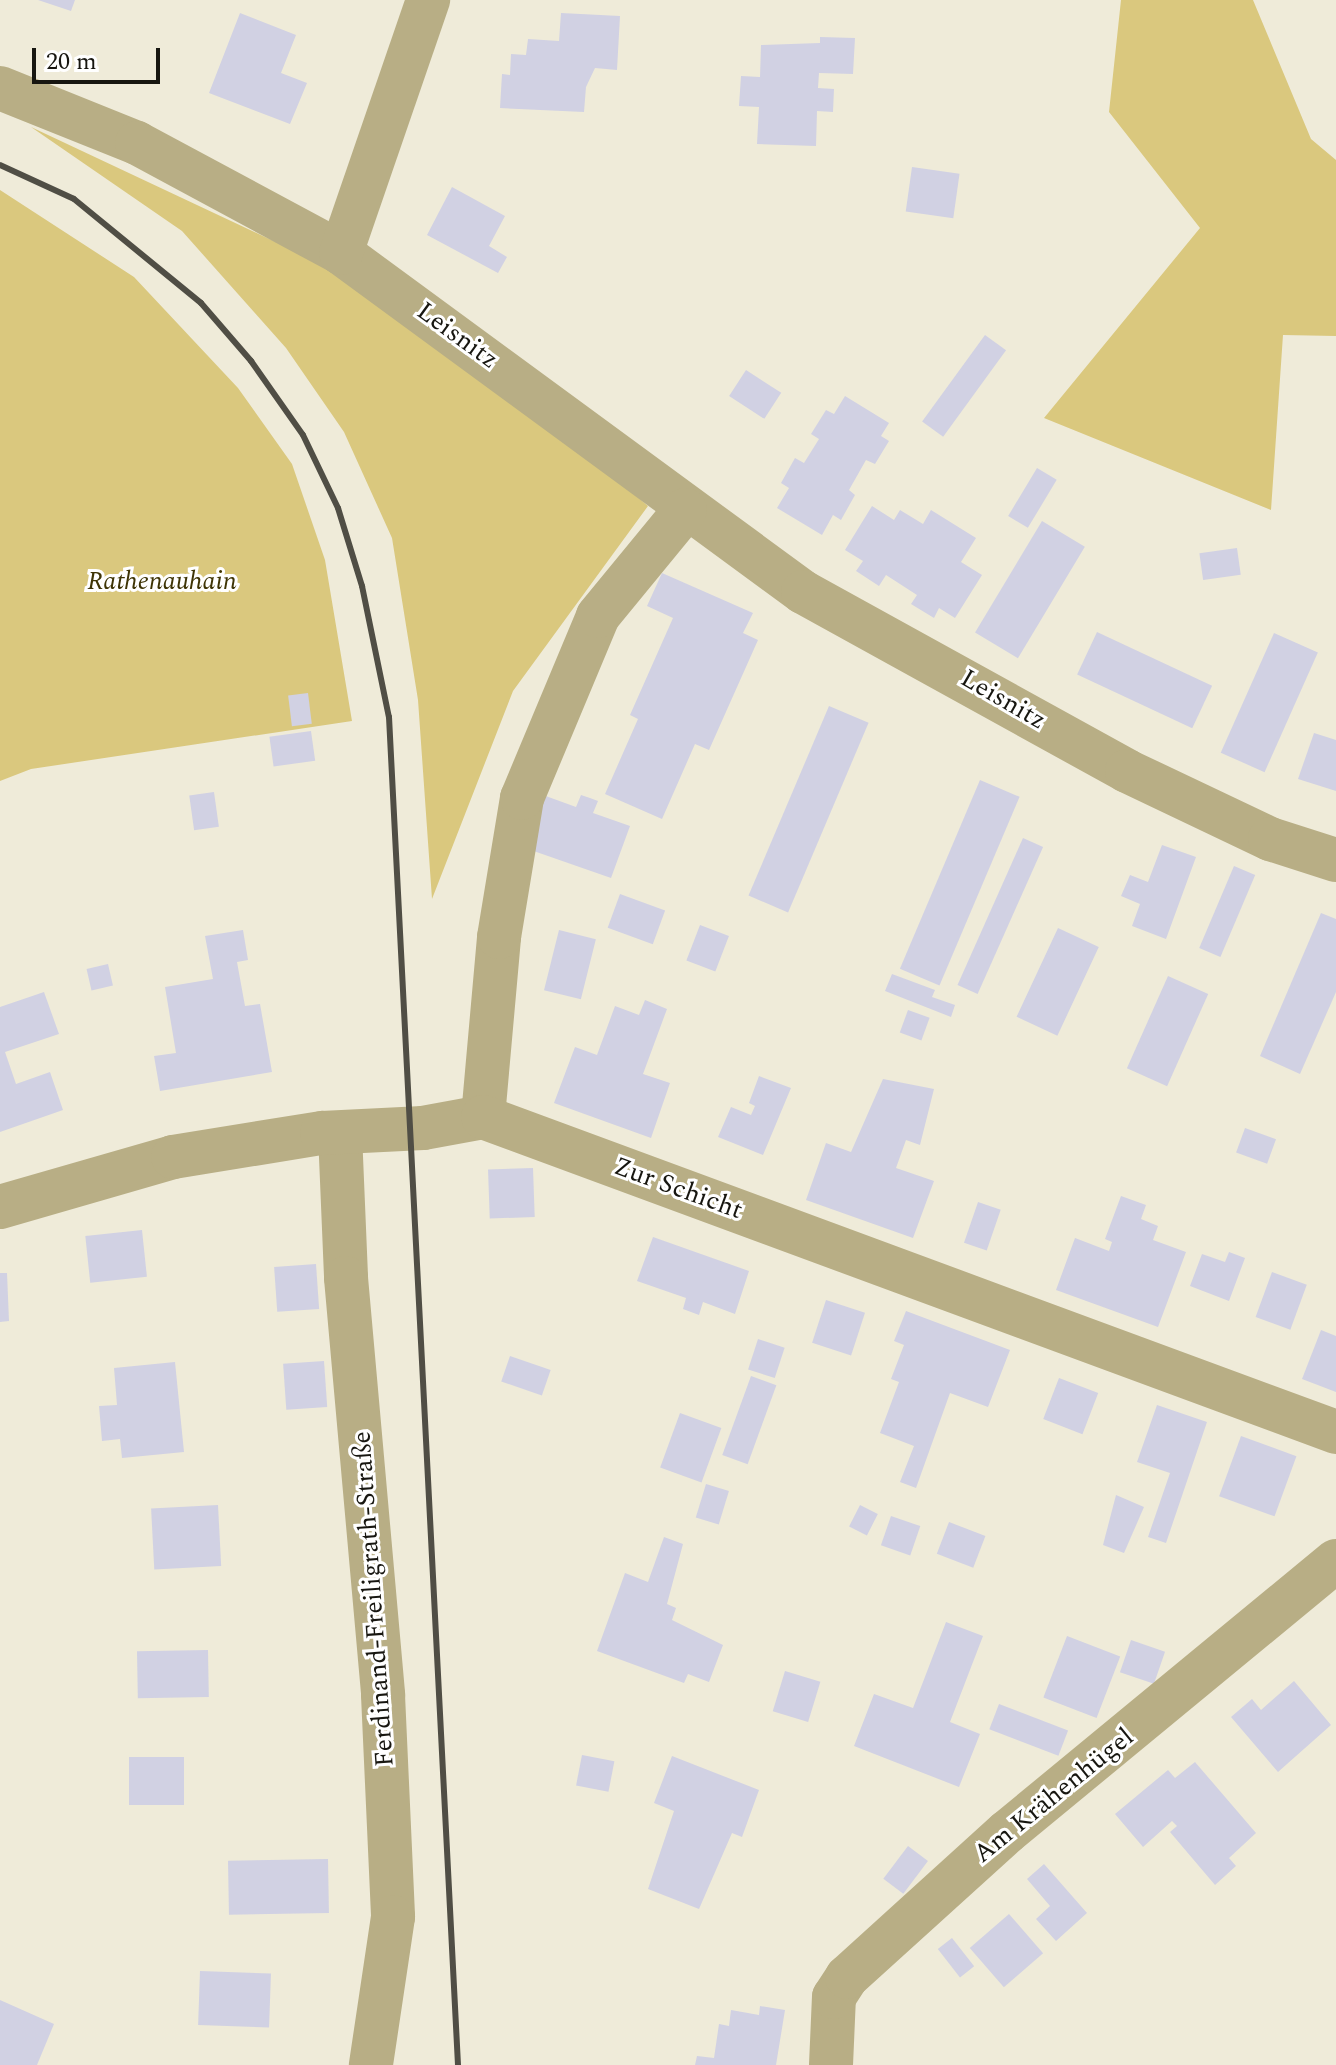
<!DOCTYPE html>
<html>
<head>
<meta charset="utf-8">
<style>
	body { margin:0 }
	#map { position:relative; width:1336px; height:2065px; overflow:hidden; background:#efebd9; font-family:Spectral,serif }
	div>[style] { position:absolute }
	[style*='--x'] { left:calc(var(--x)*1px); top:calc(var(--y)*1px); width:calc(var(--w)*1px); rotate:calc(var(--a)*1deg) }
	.green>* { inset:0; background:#dac87e }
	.building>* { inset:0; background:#d1d1e3; transform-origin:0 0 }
	.minor>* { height:44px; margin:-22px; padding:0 22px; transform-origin:22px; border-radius:22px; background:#b8ae85 }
	.rail>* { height:6px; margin:-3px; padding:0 3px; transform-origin:3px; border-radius:3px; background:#504e45 }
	span { translate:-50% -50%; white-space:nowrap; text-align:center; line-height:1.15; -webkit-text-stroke:6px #fff; paint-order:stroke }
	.street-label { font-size:26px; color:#171610 }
	.park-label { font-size:26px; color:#3e3405; font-style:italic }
	.scale { position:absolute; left:32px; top:48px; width:128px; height:36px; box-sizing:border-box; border:4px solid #171610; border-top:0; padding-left:10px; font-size:24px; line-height:28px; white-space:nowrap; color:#171610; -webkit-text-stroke:6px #fff; paint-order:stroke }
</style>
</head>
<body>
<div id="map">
	<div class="green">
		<i style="clip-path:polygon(1121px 0,1253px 0,1311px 139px,1336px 160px,1336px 336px,1283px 335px,1271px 510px,1044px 418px,1200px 228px,1109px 112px)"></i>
		<i style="clip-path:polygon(31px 127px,333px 269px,557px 428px,648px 506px,513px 691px,432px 899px,418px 700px,392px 538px,344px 432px,286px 348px,182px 231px)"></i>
		<i style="clip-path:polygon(0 190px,134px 277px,238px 388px,292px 464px,325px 560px,352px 721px,31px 769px,0 781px)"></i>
	</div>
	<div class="building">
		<i style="clip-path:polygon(38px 0,75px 0,71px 11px)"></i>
		<i style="clip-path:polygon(240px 13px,296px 35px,281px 73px,307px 83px,290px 124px,209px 93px)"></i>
		<i style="clip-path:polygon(561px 13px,620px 16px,617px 70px,595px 68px,586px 87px,584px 112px,500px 108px,502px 74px,510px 75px,511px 54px,526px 55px,528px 39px,559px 41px)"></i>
		<i style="clip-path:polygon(820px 37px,855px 38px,853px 74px,819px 73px,818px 88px,834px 89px,833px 112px,817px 111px,816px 146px,757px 144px,759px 107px,739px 106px,741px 76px,760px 77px,761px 45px,820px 43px)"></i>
		<i style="left:912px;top:167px;width:48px;height:45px;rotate:8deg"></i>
		<i style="clip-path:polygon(452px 187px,505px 216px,489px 246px,507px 257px,498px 273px,427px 235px)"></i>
		<i style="left:985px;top:335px;width:26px;height:107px;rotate:36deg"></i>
		<i style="left:746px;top:370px;width:42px;height:31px;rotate:33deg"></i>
		<i style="clip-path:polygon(845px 396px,889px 423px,881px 436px,889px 441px,875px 464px,866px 460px,849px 490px,855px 495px,841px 520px,833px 515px,822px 535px,777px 508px,789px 488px,781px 483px,795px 458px,804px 463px,819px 439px,811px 434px,826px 410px,834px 414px)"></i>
		<i style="left:1037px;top:468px;width:23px;height:56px;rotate:31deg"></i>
		<i style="clip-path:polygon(872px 506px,894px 520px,900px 510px,923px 524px,931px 510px,976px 538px,961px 562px,982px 575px,955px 618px,939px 608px,934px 618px,911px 604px,917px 595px,886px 575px,879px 586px,856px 571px,863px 561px,845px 550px)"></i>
		<i style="left:1042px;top:521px;width:50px;height:130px;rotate:31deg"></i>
		<i style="left:1237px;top:548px;width:27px;height:38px;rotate:82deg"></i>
		<i style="clip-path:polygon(662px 573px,753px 613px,743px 633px,758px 640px,709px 750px,695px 744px,662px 819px,605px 794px,638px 719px,630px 715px,673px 618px,647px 606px)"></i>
		<i style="left:1097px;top:632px;width:127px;height:47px;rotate:25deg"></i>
		<i style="left:1274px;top:633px;width:48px;height:131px;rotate:24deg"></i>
		<i style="left:308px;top:693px;width:31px;height:20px;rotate:83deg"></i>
		<i style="left:829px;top:706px;width:43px;height:206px;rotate:23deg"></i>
		<i style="left:311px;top:731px;width:30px;height:42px;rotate:82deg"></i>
		<i style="clip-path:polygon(1314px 733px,1336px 740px,1336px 791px,1298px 779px)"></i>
		<i style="left:980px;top:780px;width:43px;height:205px;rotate:23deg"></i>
		<i style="left:214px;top:792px;width:35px;height:25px;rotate:82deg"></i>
		<i style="clip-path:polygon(543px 795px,576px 807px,581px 795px,590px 798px,598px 801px,593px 813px,630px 826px,611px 878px,525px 848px)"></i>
		<i style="left:1023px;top:838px;width:22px;height:161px;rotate:24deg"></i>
		<i style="clip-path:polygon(1162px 845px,1196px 857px,1166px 939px,1132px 926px,1140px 904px,1121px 896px,1130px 875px,1148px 882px)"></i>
		<i style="left:1234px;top:866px;width:23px;height:89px;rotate:23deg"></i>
		<i style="left:620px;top:894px;width:48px;height:36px;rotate:20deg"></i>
		<i style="clip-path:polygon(1321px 913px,1336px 919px,1336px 992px,1300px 1074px,1260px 1056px)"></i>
		<i style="left:700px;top:925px;width:31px;height:38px;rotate:21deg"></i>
		<i style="left:1058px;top:928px;width:45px;height:98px;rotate:25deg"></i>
		<i style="clip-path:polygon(243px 930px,248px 960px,237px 962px,245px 1006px,260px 1004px,272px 1072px,160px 1091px,154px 1056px,176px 1053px,165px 987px,213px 979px,205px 936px)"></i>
		<i style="left:559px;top:930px;width:38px;height:62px;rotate:14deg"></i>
		<i style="left:108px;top:964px;width:22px;height:22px;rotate:77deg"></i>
		<i style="clip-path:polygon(892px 974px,935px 990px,932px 997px,955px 1005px,951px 1017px,885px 991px)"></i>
		<i style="left:1168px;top:976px;width:44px;height:101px;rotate:24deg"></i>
		<i style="clip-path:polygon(44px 992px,59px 1034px,5px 1052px,16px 1084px,50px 1072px,63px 1110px,0 1132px,0 1007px)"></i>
		<i style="clip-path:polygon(645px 1000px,667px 1009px,643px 1074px,670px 1083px,651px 1138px,554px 1103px,575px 1047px,597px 1055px,615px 1006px,639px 1015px)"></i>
		<i style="left:908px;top:1010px;width:23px;height:24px;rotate:20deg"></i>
		<i style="clip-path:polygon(759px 1076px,791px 1088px,763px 1155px,718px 1137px,731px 1107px,751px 1115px,755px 1106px,749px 1103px)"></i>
		<i style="clip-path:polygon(883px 1079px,934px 1089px,920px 1145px,906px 1140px,896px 1168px,934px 1181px,913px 1238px,806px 1200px,826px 1143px,851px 1152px)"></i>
		<i style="left:1245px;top:1128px;width:33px;height:26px;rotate:20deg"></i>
		<i style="left:533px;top:1168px;width:49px;height:45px;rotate:88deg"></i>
		<i style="clip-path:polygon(1121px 1196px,1146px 1205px,1141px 1219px,1158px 1226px,1153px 1240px,1186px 1252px,1158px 1327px,1056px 1290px,1075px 1238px,1109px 1251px,1112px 1242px,1105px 1239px)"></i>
		<i style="left:978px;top:1202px;width:24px;height:43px;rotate:19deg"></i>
		<i style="left:142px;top:1230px;width:47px;height:57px;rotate:84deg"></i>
		<i style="clip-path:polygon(653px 1237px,749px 1271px,735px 1314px,703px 1302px,699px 1315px,683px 1309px,686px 1298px,637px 1281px)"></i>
		<i style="clip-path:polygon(1229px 1252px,1245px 1258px,1229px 1301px,1190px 1286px,1202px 1254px,1225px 1262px)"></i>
		<i style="left:316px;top:1264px;width:45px;height:42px;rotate:86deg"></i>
		<i style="left:1272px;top:1272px;width:37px;height:48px;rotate:20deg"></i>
		<i style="clip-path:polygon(0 1273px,7px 1273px,9px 1321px,0 1322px)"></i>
		<i style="left:826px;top:1300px;width:41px;height:45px;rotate:18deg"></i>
		<i style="clip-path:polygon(906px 1311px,1010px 1350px,988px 1407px,950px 1393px,916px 1488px,900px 1482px,914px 1446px,880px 1433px,899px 1382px,891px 1379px,904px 1345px,894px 1341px)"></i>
		<i style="clip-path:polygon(1321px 1330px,1336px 1336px,1336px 1392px,1302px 1379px)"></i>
		<i style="left:758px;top:1339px;width:28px;height:32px;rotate:18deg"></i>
		<i style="left:510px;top:1356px;width:43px;height:27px;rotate:19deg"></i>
		<i style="left:324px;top:1361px;width:46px;height:41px;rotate:86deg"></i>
		<i style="clip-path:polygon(175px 1362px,184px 1452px,122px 1458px,120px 1439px,102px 1441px,99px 1406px,117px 1405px,114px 1368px)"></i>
		<i style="left:751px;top:1376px;width:27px;height:84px;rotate:20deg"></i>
		<i style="left:1059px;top:1378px;width:42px;height:44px;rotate:21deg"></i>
		<i style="clip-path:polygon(1157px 1405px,1207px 1422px,1166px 1543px,1148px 1537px,1170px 1473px,1137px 1462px)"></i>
		<i style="left:680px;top:1413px;width:44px;height:58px;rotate:20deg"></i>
		<i style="left:1241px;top:1436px;width:59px;height:64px;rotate:20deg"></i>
		<i style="left:706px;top:1484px;width:24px;height:35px;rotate:17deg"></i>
		<i style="clip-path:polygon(1116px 1495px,1144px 1507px,1124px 1553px,1103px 1545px)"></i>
		<i style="left:218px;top:1505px;width:61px;height:67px;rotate:87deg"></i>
		<i style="left:860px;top:1505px;width:20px;height:24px;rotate:27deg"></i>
		<i style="left:891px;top:1516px;width:31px;height:31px;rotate:19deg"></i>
		<i style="left:949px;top:1522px;width:39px;height:34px;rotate:21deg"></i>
		<i style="clip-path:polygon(664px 1537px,683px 1544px,667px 1604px,676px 1608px,672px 1620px,723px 1645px,709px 1682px,688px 1674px,684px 1683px,597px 1651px,625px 1573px,648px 1582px)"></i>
		<i style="clip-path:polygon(946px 1622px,983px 1636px,950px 1722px,980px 1734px,959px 1787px,854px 1746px,874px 1694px,913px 1708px)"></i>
		<i style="left:1067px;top:1636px;width:57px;height:66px;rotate:21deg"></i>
		<i style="left:1131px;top:1640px;width:36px;height:34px;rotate:19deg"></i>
		<i style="left:208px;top:1650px;width:47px;height:71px;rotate:89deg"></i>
		<i style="left:785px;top:1671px;width:37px;height:42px;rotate:17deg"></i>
		<i style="clip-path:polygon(1294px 1681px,1331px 1725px,1278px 1772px,1231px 1717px,1252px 1699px,1261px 1710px)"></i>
		<i style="left:999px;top:1704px;width:74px;height:27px;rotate:21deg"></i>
		<i style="left:582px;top:1755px;width:33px;height:31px;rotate:11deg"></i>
		<i style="clip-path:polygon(672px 1756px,759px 1790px,742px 1837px,732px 1833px,699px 1909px,648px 1889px,674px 1811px,654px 1803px)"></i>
		<i style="left:129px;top:1757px;width:55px;height:48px"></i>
		<i style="clip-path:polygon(1195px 1762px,1256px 1833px,1229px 1858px,1236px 1866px,1215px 1885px,1170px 1832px,1177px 1826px,1172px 1821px,1143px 1847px,1115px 1814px,1168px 1770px,1175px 1778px)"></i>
		<i style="left:908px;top:1846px;width:25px;height:41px;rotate:37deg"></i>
		<i style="left:328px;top:1859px;width:54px;height:100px;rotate:89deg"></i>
		<i style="clip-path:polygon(1044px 1864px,1087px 1913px,1056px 1941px,1036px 1919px,1050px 1906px,1027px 1879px)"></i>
		<i style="left:1009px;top:1914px;width:52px;height:52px;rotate:49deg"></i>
		<i style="left:952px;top:1938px;width:36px;height:18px;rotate:52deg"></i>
		<i style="left:200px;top:1971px;width:71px;height:54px;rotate:2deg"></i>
		<i style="clip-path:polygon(0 2000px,54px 2024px,37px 2065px,0 2065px)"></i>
		<i style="clip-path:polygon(760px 2006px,785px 2010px,776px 2065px,695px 2065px,697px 2056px,714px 2058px,719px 2024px,729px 2026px,731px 2010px,759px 2015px)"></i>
	</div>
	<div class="minor">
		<i style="--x:0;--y:88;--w:148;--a:21.9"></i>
		<i style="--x:137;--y:143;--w:232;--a:28.3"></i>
		<i style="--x:341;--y:253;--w:573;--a:36.27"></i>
		<i style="--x:803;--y:592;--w:370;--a:28.9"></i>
		<i style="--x:1127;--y:771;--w:158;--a:25.4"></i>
		<i style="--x:1270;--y:839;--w:69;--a:17.7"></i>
		<i style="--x:341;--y:253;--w:268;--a:-71"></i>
		<i style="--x:483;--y:1117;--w:181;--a:-84.9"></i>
		<i style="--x:499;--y:937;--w:141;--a:-80.6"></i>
		<i style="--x:522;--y:798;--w:197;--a:-67.3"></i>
		<i style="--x:598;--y:616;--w:137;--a:-50.6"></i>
		<i style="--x:340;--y:1133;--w:145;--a:87.6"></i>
		<i style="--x:346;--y:1278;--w:419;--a:84.9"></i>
		<i style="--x:383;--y:1695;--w:222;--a:87.4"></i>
		<i style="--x:393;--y:1917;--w:150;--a:98.5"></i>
		<i style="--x:0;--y:1207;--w:180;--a:-16.1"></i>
		<i style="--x:173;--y:1157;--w:151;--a:-9.2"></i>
		<i style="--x:322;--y:1133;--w:101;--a:-2.8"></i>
		<i style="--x:423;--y:1128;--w:61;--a:-10.4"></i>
		<i style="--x:483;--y:1117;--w:909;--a:20.27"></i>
		<i style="--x:831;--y:2065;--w:68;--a:-87.5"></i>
		<i style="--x:834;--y:1997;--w:24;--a:-57"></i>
		<i style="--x:847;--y:1977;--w:216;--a:-42.2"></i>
		<i style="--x:1007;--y:1832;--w:426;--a:-39.5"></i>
	</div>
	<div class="rail">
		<i style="--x:0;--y:165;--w:81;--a:24.7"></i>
		<i style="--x:74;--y:199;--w:164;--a:39.3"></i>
		<i style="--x:201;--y:303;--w:77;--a:49.2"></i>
		<i style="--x:251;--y:361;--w:90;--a:54.9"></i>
		<i style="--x:303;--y:435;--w:81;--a:64.4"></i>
		<i style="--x:338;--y:508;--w:82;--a:72.9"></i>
		<i style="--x:362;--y:586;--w:134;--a:78.4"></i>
		<i style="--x:389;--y:717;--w:1350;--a:87.07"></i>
	</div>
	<div class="street-label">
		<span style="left:457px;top:336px;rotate:36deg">Leisnitz</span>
		<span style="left:1003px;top:700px;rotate:30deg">Leisnitz</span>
		<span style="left:678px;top:1189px;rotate:20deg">Zur Schicht</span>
		<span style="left:374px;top:1599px;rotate:-94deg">Ferdinand-Freiligrath-Straße</span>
		<span style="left:1054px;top:1796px;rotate:-39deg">Am Krähenhügel</span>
	</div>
	<div class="park-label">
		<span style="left:162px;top:582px">Rathenauhain</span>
	</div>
	<div class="scale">20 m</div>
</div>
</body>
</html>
